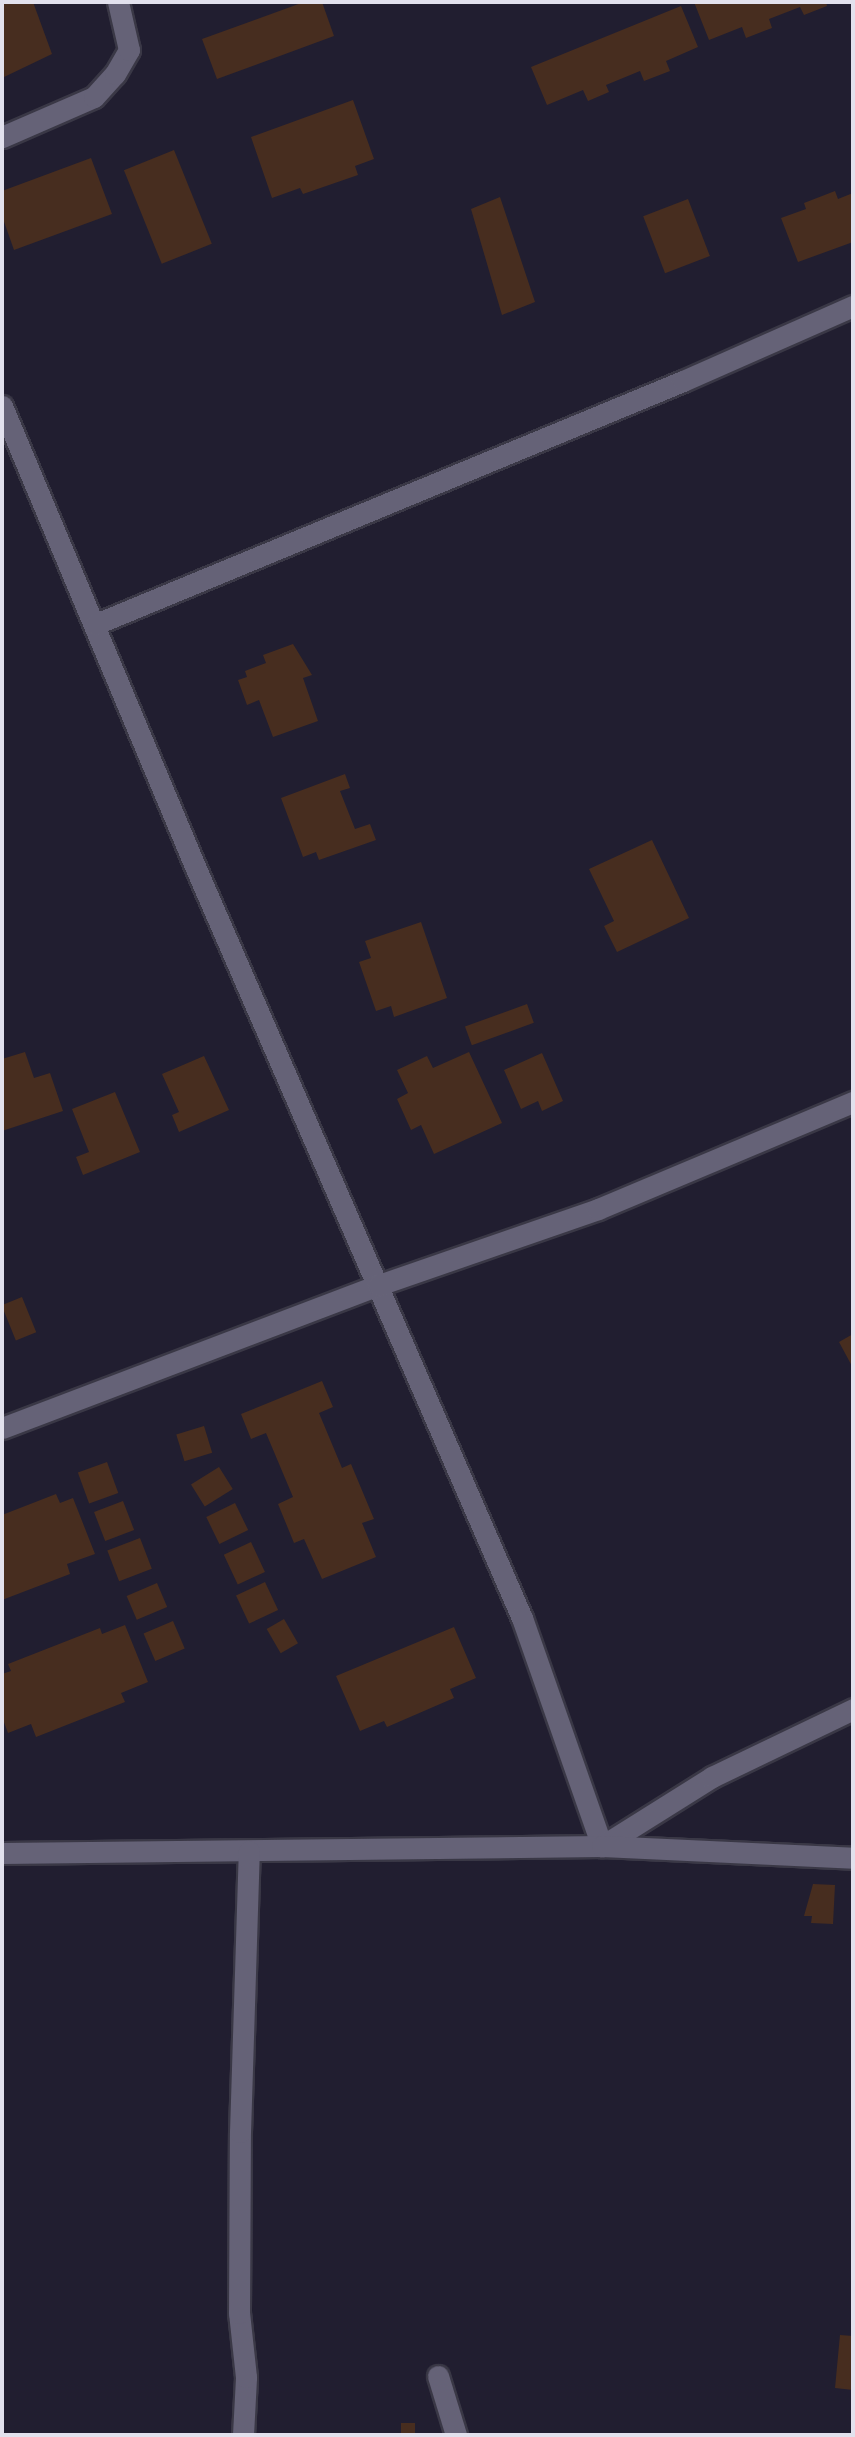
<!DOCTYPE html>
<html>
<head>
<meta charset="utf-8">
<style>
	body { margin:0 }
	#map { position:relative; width:855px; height:2437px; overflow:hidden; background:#211e30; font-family:Barlow,sans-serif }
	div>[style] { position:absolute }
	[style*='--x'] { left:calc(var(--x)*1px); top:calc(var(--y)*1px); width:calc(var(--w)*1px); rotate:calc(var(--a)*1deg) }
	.building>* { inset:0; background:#472d1f; transform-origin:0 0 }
	.roads { filter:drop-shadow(2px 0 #3a3846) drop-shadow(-2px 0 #3a3846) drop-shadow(0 2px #3a3846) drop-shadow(0 -2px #3a3846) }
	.minor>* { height:21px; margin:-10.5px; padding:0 10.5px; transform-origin:10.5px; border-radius:10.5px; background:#656277 }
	span { translate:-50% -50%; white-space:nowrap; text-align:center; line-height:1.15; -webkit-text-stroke:5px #181526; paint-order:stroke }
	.frame { position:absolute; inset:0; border:4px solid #e2e1ed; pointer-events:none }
</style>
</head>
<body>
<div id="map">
	<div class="building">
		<i style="clip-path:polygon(2px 2px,33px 2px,52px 54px,2px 78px)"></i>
		<i style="clip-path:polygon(304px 2px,322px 2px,334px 36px,217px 79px,202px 39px)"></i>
		<i style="clip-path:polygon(694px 2px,826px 2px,827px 6px,804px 15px,800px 7px,769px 19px,772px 28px,746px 38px,742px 27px,709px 40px)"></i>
		<i style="clip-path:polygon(681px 6px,698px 47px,666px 61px,670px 71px,644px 81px,640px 71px,606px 85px,609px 92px,588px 101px,583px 90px,547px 105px,531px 67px)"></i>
		<i style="clip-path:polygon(353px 100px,374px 159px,355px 166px,358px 175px,303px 194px,300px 188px,272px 198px,251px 137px)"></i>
		<i style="left:174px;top:150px;width:101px;height:54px;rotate:68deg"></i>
		<i style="clip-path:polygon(91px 158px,112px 214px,14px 250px,2px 216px,2px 191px)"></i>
		<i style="clip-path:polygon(835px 191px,838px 199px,853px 193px,853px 242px,798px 262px,781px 218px,806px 209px,804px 203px)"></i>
		<i style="clip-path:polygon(500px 197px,535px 302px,502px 315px,471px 209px)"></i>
		<i style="left:688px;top:199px;width:61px;height:48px;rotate:69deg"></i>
		<i style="clip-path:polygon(293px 644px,312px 675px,303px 678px,318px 721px,273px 737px,259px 700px,247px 705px,238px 680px,247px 677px,245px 671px,266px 663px,263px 655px)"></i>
		<i style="clip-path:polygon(345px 774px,350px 788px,340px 791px,355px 829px,370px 824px,376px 840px,319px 860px,316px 852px,303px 857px,281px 798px)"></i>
		<i style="clip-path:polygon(652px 840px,689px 918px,617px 952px,604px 926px,614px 921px,589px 869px)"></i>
		<i style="clip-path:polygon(421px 922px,447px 998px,394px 1017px,391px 1006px,376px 1011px,359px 962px,371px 958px,365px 941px)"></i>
		<i style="left:527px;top:1004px;width:20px;height:66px;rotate:70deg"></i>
		<i style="clip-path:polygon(25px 1052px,34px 1078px,50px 1073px,63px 1111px,2px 1131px,2px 1059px)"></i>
		<i style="clip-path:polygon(469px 1052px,502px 1123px,434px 1154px,421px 1125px,411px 1130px,397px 1099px,408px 1093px,397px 1070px,427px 1056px,433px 1068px)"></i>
		<i style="clip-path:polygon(542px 1053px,563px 1101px,542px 1111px,538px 1101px,521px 1109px,504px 1070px)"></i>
		<i style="clip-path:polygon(204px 1056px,229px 1110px,179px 1132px,172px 1115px,179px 1112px,162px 1074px)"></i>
		<i style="clip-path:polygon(115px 1092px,140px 1152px,83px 1175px,76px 1157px,89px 1152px,72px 1109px)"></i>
		<i style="left:22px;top:1297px;width:38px;height:22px;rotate:68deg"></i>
		<i style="clip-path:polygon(853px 1334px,853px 1368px,839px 1342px)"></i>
		<i style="clip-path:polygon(322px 1381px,333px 1407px,319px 1413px,342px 1468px,351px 1464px,374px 1519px,362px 1523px,376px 1557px,322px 1579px,304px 1539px,294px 1543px,278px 1504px,293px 1497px,266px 1433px,251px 1439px,241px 1414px)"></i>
		<i style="left:204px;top:1426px;width:28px;height:29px;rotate:73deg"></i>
		<i style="left:107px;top:1462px;width:33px;height:31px;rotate:70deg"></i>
		<i style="left:219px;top:1467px;width:26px;height:33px;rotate:58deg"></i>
		<i style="clip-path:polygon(56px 1494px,60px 1503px,73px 1498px,95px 1554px,67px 1564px,70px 1574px,2px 1600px,2px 1515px)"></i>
		<i style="left:123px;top:1501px;width:31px;height:31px;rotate:69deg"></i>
		<i style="left:235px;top:1503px;width:30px;height:32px;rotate:64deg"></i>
		<i style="left:140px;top:1538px;width:33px;height:35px;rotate:69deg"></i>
		<i style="left:251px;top:1542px;width:33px;height:30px;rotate:65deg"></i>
		<i style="left:265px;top:1582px;width:31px;height:32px;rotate:65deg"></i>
		<i style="left:157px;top:1583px;width:26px;height:33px;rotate:67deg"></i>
		<i style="left:284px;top:1619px;width:28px;height:20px;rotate:60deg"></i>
		<i style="left:173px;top:1621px;width:30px;height:32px;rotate:67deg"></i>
		<i style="clip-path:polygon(125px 1625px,148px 1682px,121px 1693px,125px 1702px,36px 1737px,31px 1724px,8px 1733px,2px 1717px,2px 1674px,11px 1671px,8px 1664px,100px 1628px,102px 1634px)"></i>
		<i style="clip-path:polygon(454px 1627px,476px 1678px,450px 1689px,454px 1698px,387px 1727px,384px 1721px,360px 1731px,336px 1676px)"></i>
		<i style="clip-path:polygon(813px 1884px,835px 1885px,833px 1924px,811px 1923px,812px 1916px,804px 1916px)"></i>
		<i style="clip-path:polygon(840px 2335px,853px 2336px,853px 2390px,835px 2388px)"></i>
		<i style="left:401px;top:2423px;width:14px;height:12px"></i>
	</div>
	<div class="roads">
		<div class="minor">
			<i style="--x:2;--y:137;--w:100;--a:-23.5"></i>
			<i style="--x:94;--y:97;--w:31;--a:-48"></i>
			<i style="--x:115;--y:74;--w:28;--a:-60"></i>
			<i style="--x:129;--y:50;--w:49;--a:-102.9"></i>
			<i style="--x:2;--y:406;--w:504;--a:67.25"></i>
			<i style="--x:197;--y:871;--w:815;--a:66.49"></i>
			<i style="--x:522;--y:1618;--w:242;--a:70.7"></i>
			<i style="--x:602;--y:1846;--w:130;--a:-32.1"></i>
			<i style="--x:712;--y:1777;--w:157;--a:-25.7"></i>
			<i style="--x:96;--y:624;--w:635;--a:-22.49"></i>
			<i style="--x:683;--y:381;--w:186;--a:-23.8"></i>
			<i style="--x:2;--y:1428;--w:403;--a:-20.8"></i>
			<i style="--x:379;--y:1285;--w:232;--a:-19.1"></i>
			<i style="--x:598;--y:1209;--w:277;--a:-22.8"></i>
			<i style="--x:2;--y:1853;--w:600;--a:-0.67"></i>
			<i style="--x:602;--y:1846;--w:251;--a:2.7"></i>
			<i style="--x:438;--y:2376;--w:62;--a:73"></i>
			<i style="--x:243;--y:2435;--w:58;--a:-87"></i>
			<i style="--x:246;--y:2377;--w:64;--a:-96.2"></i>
			<i style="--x:239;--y:2313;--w:181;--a:-89.7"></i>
			<i style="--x:240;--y:2132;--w:281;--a:-88.2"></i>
		</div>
	</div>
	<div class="frame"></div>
</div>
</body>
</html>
